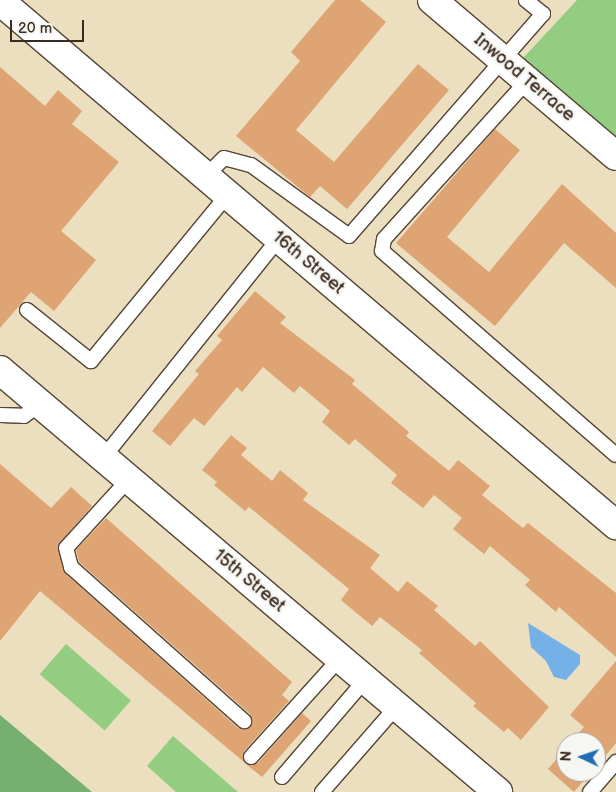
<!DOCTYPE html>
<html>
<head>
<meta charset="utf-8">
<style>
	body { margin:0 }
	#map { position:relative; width:616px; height:792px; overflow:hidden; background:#ebdfbf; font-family:"Balsamiq Sans",sans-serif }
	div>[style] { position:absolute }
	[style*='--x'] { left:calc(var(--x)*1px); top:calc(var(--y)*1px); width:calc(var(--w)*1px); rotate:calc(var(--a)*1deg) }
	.green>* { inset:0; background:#92cd82; transform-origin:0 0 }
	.forest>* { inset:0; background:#75b070 }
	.water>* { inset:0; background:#75b1e7 }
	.building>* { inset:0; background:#dea474 }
	.roads { filter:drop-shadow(1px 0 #554536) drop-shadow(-1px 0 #554536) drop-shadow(0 1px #554536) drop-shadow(0 -1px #554536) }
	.lane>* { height:14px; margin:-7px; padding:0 7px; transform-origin:7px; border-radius:7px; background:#fff }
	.street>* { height:28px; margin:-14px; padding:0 14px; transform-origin:14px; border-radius:14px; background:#fff }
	span { translate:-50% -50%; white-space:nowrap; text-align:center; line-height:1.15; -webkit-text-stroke:5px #f6f6f2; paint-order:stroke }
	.street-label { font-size:18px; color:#3b2a1e }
	.north { position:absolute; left:556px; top:732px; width:50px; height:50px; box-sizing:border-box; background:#f6f6f2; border:1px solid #aba49d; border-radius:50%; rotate:273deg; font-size:14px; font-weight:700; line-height:20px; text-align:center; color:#3b2a1e }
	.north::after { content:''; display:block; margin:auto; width:18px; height:22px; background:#1f6fb2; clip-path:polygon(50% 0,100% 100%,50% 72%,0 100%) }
	.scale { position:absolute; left:10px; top:20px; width:74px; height:22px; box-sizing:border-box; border:2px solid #3b2a1e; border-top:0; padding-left:6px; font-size:15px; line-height:18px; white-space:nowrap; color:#3b2a1e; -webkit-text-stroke:4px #f6f6f2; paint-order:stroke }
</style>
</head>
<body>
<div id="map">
	<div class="green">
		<i style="clip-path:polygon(577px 0,616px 0,616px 156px,513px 69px)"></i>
		<i style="left:66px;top:644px;width:86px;height:40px;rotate:41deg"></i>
		<i style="clip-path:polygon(173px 736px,238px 792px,176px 792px,147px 766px)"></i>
	</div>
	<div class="forest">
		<i style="clip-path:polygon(0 715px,92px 792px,0 792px)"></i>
	</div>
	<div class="water">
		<i style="clip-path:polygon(528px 623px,580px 655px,580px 664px,566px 680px,554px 677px,546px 661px,531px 647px)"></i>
	</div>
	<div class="building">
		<i style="clip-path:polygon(335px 0,360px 0,386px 22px,296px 130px,334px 162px,418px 64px,449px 90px,347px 209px,320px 186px,310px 197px,236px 136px,300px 61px,291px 52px)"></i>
		<i style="clip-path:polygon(0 67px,45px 106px,58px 90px,82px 111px,72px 124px,119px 162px,61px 231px,96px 260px,54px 311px,31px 292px,0 328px)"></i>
		<i style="clip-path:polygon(495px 129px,520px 150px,447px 237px,489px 272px,562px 184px,616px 233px,616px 288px,564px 243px,495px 326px,396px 243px)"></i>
		<i style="clip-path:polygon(255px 291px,286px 317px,280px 323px,355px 380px,352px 384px,409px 432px,406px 436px,449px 471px,458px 460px,490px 486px,482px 495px,523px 528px,528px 523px,616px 593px,616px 657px,559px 607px,556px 612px,525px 585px,530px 580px,490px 546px,484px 554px,453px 529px,462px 518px,434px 495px,423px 508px,391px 483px,397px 475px,355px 439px,349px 445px,322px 422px,330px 411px,300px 386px,294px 393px,263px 367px,242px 392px,237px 387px,204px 426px,194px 418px,170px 446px,152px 431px,199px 374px,195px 371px,222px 340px,217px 336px)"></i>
		<i style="clip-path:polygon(231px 435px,247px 448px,241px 455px,272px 481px,280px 470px,308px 493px,303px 500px,380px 555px,370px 568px,398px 592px,407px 581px,438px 606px,434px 610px,475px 646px,480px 641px,549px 707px,521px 740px,508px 728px,504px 732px,473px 706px,476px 703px,419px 653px,422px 650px,380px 617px,372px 626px,341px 600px,349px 589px,249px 507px,245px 511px,214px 485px,217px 482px,202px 470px)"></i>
		<i style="clip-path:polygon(0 464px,51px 508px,71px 487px,92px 506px,58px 545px,65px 573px,238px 728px,251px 726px,250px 714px,79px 562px,76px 550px,106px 518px,292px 682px,282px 695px,289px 701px,244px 751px,244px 762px,40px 591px,0 641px)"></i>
		<i style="clip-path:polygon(616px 661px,616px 743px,596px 767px,596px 742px,571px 742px,584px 727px,570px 715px)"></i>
		<i style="clip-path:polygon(302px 713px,311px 721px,262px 777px,247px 765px,258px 763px)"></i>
		<i style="clip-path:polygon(566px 748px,566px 772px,591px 772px,574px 792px,548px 769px)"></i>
	</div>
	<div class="roads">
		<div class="lane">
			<i style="--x:527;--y:81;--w:213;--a:132.1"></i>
			<i style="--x:384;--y:239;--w:12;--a:99"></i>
			<i style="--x:382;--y:251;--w:310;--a:41.1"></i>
			<i style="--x:206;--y:176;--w:25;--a:-45"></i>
			<i style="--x:224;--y:158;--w:28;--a:15"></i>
			<i style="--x:251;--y:165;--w:121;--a:35.9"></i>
			<i style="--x:349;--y:236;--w:295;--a:-48.9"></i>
			<i style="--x:543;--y:14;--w:22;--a:-141"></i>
			<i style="--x:27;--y:310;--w:82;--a:38.6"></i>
			<i style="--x:91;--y:361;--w:216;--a:-50.6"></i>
			<i style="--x:0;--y:415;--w:24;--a:2"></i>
			<i style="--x:24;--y:416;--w:20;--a:-37"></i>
			<i style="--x:103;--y:458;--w:282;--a:-51.3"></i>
			<i style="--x:129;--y:479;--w:93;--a:132.4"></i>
			<i style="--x:66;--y:548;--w:20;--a:75"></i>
			<i style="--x:71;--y:567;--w:232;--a:41.7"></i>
			<i style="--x:251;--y:757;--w:133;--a:-48"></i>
			<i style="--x:282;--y:777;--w:128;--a:-49.4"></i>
			<i style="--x:322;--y:792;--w:114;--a:-48.9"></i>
			<i style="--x:590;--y:792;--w:40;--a:-49"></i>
		</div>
		<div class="street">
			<i style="--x:432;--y:0;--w:241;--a:40.3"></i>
			<i style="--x:0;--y:1;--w:809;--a:40.39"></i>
			<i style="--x:0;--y:370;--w:653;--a:40.28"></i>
		</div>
	</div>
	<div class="street-label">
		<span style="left:524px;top:78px;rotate:40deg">Inwood Terrace</span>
		<span style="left:308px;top:263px;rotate:40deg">16th Street</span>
		<span style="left:249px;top:581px;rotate:40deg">15th Street</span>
	</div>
	<div class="north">N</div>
	<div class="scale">20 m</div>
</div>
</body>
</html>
